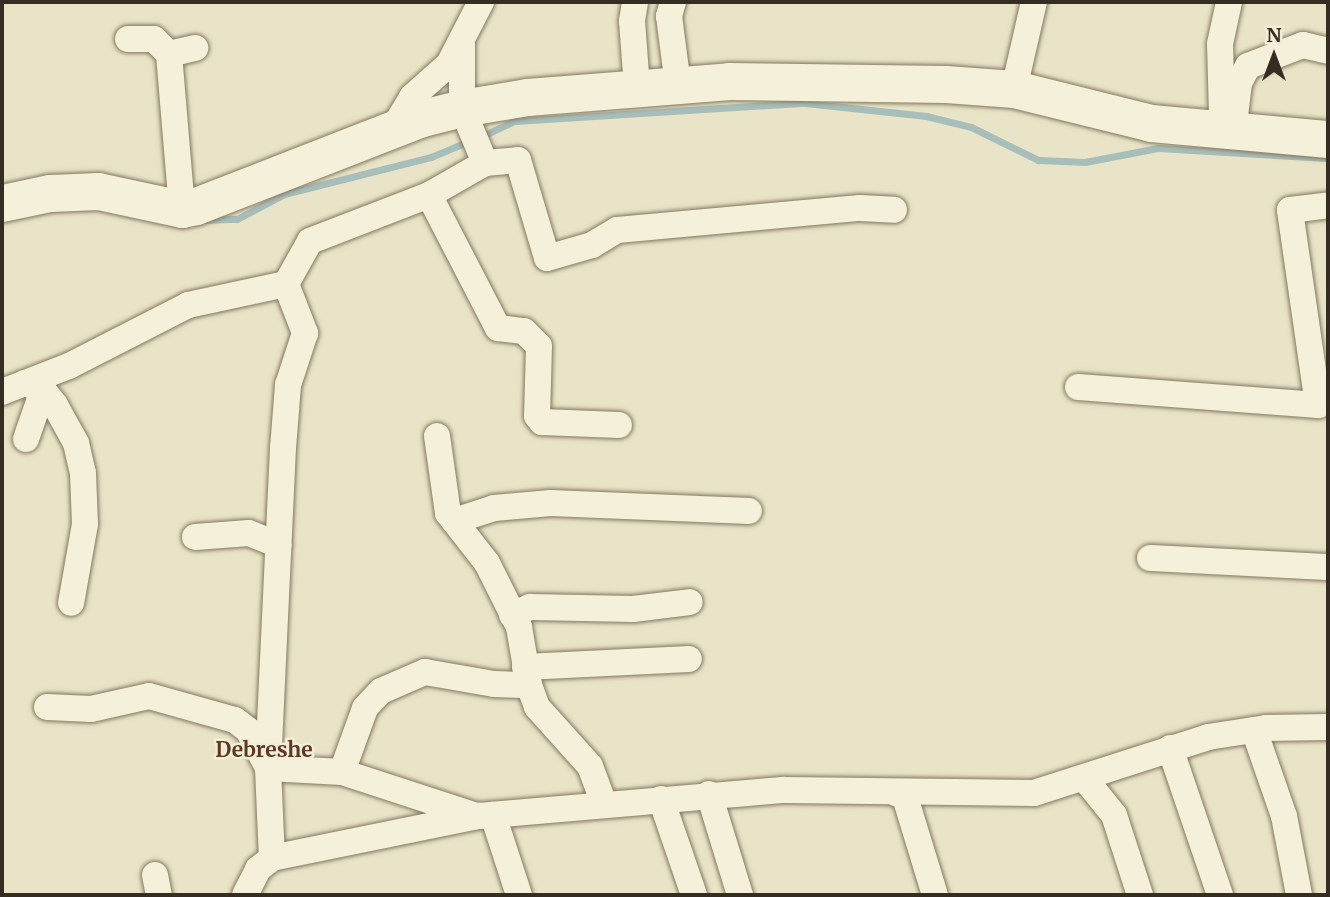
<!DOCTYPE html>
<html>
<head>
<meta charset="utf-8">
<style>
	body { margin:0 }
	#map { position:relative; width:1330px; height:897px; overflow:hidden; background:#e9e4c7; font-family:Merriweather,serif }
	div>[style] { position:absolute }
	.stream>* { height:7px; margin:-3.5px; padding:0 3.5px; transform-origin:3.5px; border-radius:3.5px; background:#a8beba }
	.roads { filter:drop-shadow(0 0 2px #83775f) drop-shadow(0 0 2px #83775f) }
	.street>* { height:26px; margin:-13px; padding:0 13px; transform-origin:13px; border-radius:13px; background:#f5f0da }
	.secondary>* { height:37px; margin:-18.5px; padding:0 18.5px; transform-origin:18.5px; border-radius:18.5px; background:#f5f0da }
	span { translate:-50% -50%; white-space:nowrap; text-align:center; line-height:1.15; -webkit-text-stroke:5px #f2edd6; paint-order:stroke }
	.quarter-label { font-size:21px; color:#5d3825; font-weight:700 }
	.frame { position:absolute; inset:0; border:4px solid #352d21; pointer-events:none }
	.north { position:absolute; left:1239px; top:21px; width:70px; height:70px; -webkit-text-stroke:5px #f2edd6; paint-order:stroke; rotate:0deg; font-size:19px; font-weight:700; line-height:28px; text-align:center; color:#352d21 }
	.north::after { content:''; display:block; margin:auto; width:24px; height:32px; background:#352d21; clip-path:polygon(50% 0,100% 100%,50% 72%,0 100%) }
</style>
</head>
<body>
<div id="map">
	<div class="stream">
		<i style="left:480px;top:137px;width:38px;rotate:-25deg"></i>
		<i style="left:515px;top:121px;width:291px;rotate:-3.6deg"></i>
		<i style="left:805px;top:103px;width:122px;rotate:6.1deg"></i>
		<i style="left:926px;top:116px;width:46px;rotate:13.7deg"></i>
		<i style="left:971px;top:127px;width:75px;rotate:26.2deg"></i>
		<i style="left:1038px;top:160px;width:47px;rotate:2.4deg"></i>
		<i style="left:1085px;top:162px;width:74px;rotate:-10.9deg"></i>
		<i style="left:1158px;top:148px;width:170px;rotate:3.4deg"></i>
		<i style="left:204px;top:220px;width:33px;rotate:-2deg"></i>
		<i style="left:237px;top:219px;width:53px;rotate:-28deg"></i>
		<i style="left:284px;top:194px;width:152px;rotate:-14.1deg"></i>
		<i style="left:431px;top:157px;width:41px;rotate:-22.8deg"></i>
	</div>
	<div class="roads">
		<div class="street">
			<i style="left:635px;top:2px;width:19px;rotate:99deg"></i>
			<i style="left:632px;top:21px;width:67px;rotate:85.7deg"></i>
			<i style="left:673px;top:2px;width:15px;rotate:106deg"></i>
			<i style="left:669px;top:16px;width:70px;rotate:82.6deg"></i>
			<i style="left:128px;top:39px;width:26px"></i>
			<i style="left:154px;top:39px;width:21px;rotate:45deg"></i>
			<i style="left:462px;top:44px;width:64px;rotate:90deg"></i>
			<i style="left:462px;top:108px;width:60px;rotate:67.3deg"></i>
			<i style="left:1014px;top:89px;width:89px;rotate:-77.1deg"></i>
			<i style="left:1222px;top:115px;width:71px;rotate:-91.6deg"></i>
			<i style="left:1220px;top:44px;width:43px;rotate:-77.9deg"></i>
			<i style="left:393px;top:129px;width:37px;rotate:-59deg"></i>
			<i style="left:412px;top:97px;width:50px;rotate:-41.7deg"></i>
			<i style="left:449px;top:64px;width:70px;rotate:-62.7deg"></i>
			<i style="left:1233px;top:132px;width:49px;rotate:-83deg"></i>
			<i style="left:1239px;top:83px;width:19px;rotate:-62deg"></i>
			<i style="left:1248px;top:66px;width:59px;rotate:-20.9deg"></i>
			<i style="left:1303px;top:45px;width:26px;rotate:13deg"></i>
			<i style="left:429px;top:195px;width:150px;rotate:62.6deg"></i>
			<i style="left:498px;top:328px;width:26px;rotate:7deg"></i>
			<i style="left:524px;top:331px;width:21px;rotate:45deg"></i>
			<i style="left:539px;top:346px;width:70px;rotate:91.6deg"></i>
			<i style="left:537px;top:416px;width:8px;rotate:50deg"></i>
			<i style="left:542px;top:422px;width:77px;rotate:2.2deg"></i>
			<i style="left:182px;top:209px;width:156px;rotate:-94.8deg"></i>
			<i style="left:169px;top:54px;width:27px;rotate:-13deg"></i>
			<i style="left:286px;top:284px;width:49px;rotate:-60.8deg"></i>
			<i style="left:310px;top:241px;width:128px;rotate:-21.1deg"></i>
			<i style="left:429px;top:195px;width:64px;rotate:-29.7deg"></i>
			<i style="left:485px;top:163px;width:33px;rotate:-5deg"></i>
			<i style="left:518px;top:160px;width:102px;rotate:73.5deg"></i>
			<i style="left:547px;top:258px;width:47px;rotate:-16.1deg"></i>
			<i style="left:592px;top:245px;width:29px;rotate:-31deg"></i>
			<i style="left:617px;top:230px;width:244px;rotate:-5.2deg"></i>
			<i style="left:860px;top:208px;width:34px;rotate:3deg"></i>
			<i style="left:25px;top:383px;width:19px;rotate:21deg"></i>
			<i style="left:43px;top:390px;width:19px;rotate:51deg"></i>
			<i style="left:55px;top:405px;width:43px;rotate:61.1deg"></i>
			<i style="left:76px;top:443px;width:31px;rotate:77deg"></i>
			<i style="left:83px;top:473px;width:51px;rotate:87.8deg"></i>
			<i style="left:85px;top:524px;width:80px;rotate:100deg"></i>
			<i style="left:1078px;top:387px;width:241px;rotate:4.3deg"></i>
			<i style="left:1318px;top:405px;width:197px;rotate:-98.2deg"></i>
			<i style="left:1290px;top:210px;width:38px;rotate:-7deg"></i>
			<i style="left:2px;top:392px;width:72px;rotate:-21.2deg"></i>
			<i style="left:69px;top:366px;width:134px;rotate:-27.1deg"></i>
			<i style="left:188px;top:305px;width:100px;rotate:-12.1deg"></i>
			<i style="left:286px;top:284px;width:53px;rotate:68.8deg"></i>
			<i style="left:305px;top:333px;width:55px;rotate:108.1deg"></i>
			<i style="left:288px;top:385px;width:63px;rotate:94.5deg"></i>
			<i style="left:283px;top:448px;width:320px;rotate:92.7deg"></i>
			<i style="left:268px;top:768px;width:90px;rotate:87.5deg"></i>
			<i style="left:437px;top:436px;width:78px;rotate:81.9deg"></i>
			<i style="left:448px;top:513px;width:63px;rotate:52deg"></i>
			<i style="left:487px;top:563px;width:72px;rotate:63.4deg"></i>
			<i style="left:519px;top:627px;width:59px;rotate:80.2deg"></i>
			<i style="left:529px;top:685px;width:23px;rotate:70deg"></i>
			<i style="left:537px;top:707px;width:79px;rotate:48.1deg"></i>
			<i style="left:590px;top:766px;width:40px;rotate:69.8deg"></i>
			<i style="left:26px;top:439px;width:52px;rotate:-70.9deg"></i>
			<i style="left:454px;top:521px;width:42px;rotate:-18deg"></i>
			<i style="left:494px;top:508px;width:57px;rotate:-5deg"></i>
			<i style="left:551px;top:503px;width:198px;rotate:2.3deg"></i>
			<i style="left:195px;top:537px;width:54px;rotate:-4.2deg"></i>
			<i style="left:249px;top:533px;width:32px;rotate:22deg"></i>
			<i style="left:1150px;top:558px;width:178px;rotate:2.9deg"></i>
			<i style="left:512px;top:615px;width:20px;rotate:-24deg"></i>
			<i style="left:530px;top:607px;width:103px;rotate:1.1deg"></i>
			<i style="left:633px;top:609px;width:57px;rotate:-7deg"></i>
			<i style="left:525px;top:667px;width:164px;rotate:-2.8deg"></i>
			<i style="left:47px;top:707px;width:44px;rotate:2.6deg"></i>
			<i style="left:91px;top:709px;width:59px;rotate:-12.6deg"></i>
			<i style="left:149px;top:696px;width:89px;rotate:15.6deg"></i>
			<i style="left:235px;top:720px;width:16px;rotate:38deg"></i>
			<i style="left:248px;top:730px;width:43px;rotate:62.2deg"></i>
			<i style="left:268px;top:768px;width:74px;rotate:3.1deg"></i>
			<i style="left:342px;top:772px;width:142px;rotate:18.1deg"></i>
			<i style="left:1254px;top:730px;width:91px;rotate:70.8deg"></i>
			<i style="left:1284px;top:816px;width:80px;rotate:79.2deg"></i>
			<i style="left:1170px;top:748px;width:155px;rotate:71.2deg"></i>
			<i style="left:342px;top:772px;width:68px;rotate:-70.2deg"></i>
			<i style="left:365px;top:708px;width:23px;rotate:-47deg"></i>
			<i style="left:381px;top:691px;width:48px;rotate:-23.4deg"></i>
			<i style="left:425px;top:672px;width:70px;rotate:9.9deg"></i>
			<i style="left:494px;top:684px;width:35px;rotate:2deg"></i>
			<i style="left:1085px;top:779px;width:46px;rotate:51.1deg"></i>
			<i style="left:1114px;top:815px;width:84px;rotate:72deg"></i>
			<i style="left:896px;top:793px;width:10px;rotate:24deg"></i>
			<i style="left:905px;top:797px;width:102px;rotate:73deg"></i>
			<i style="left:709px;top:794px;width:106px;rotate:72.9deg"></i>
			<i style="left:661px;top:799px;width:102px;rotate:71deg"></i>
			<i style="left:493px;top:815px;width:84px;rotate:72deg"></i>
			<i style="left:155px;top:875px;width:20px;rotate:79deg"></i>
			<i style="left:245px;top:895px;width:29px;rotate:-63deg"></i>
			<i style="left:258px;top:869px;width:18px;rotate:-38deg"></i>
			<i style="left:272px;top:858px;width:211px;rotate:-11.5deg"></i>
			<i style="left:479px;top:816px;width:307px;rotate:-4.9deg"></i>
			<i style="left:785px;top:790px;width:249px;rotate:0.7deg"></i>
			<i style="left:1034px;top:793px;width:183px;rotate:-17.8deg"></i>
			<i style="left:1208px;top:737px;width:59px;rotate:-8.8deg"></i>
			<i style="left:1266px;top:728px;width:62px;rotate:-0.9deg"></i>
		</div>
		<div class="secondary">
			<i style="left:2px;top:203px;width:49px;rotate:-11.8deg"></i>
			<i style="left:50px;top:193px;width:48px;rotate:-2.4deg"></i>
			<i style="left:98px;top:191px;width:86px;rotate:12.1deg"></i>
			<i style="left:182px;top:209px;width:14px;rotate:-12deg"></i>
			<i style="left:196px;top:206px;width:243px;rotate:-21.3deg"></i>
			<i style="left:422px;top:118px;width:41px;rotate:-14deg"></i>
			<i style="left:462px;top:108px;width:66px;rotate:-9.6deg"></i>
			<i style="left:527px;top:97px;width:203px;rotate:-4.5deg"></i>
			<i style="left:729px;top:81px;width:217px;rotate:0.8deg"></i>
			<i style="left:946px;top:84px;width:68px;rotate:4.2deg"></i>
			<i style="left:1014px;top:89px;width:141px;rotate:13.9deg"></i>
			<i style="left:1151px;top:123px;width:178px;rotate:5.2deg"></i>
		</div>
	</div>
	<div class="quarter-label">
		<span style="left:264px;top:750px">Debreshe</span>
	</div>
	<div class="frame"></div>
	<div class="north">N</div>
</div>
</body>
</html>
